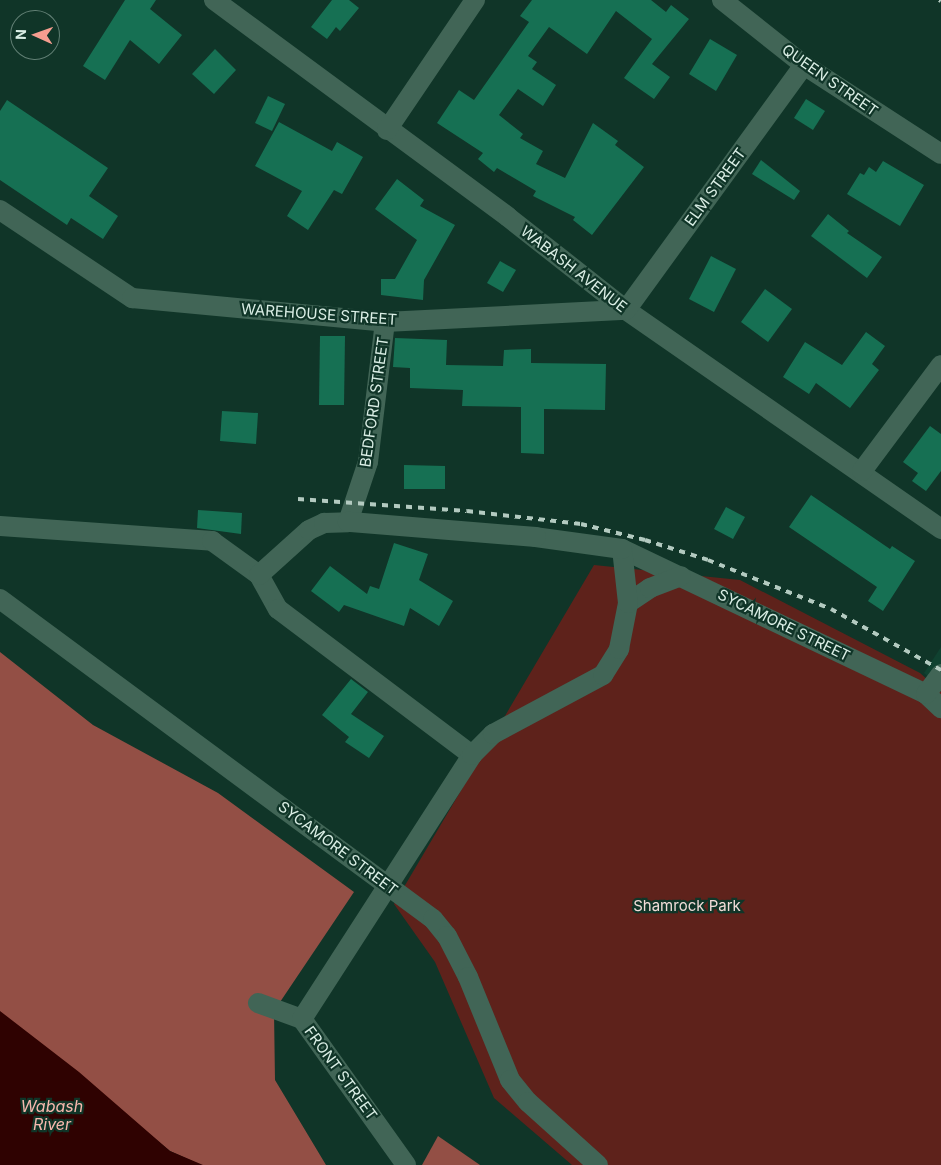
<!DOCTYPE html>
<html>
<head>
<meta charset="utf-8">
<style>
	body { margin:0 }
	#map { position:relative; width:941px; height:1165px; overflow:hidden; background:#103528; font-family:Inter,sans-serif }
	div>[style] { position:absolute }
	.built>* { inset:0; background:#104130 }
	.green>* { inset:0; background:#5e221b }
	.forest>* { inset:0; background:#934f45 }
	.water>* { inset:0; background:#2f0201 }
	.building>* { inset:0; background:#167053 }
	.minor>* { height:20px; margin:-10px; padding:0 10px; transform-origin:10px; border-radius:10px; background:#416556 }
	.rail>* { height:4px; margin-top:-2px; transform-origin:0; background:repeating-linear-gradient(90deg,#b3cac0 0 6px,transparent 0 12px) }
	span { translate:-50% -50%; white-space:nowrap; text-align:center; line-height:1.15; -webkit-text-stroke:4.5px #103528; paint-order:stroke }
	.street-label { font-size:15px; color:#daeee5 }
	.park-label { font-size:15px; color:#f1dcd8 }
	.water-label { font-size:16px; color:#f6b8ad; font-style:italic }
	.north { position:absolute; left:10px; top:10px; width:50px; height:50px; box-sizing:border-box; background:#103528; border:1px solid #617f74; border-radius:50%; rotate:272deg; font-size:14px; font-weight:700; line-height:20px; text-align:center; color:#daeee5 }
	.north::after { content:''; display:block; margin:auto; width:18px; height:22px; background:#f59d8f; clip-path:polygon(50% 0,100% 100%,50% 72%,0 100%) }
</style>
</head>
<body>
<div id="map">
	<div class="built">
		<i style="clip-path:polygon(941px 647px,941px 688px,924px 673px)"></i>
	</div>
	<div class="green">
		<i style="clip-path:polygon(594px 565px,740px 580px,920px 673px,941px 692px,941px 1165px,572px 1165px,494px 1098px,435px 962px,394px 904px)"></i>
	</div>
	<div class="forest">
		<i style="clip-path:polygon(0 652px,93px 725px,218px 793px,354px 892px,274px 1011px,275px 1080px,326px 1165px,201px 1165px,170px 1151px,0 1013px)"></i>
		<i style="clip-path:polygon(438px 1136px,480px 1165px,422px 1165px)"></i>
	</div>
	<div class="water">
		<i style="clip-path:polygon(0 1011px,79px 1072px,170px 1151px,203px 1165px,0 1165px)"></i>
	</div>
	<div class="building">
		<i style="clip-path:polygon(125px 0,156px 0,150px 9px,182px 35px,159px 64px,130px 40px,105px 80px,83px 66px)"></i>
		<i style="clip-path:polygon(332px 0,349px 0,359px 8px,340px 31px,336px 27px,327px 39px,311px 27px)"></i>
		<i style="clip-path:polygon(532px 0,651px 0,666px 12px,671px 5px,689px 19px,652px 64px,670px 77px,654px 99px,624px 78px,652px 39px,616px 11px,587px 54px,549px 27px,528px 56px,537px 62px,532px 69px,556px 85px,543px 106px,518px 89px,499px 115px,523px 134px,520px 138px,543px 151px,536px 164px,565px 178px,593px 123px,618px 141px,615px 145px,644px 167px,592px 235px,573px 220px,575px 217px,533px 196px,536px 191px,497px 168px,494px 172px,478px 159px,483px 153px,437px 123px,459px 90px,474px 100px,529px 22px,520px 16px)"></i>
		<i style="clip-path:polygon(710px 39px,737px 55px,716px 91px,689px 74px)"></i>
		<i style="clip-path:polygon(215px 49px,236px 70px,214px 94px,192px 74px)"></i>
		<i style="clip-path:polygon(268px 96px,285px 104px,272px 131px,255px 123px)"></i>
		<i style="clip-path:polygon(806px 99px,825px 111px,813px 130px,794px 118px)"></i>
		<i style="clip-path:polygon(7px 100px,108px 168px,89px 196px,118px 216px,103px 239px,71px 218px,67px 225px,0 180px,0 111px)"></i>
		<i style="clip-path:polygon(279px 122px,332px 151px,337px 142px,363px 157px,342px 194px,334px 190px,308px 230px,287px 216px,302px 191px,255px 166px)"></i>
		<i style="clip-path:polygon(761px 160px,800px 191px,794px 200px,752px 174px)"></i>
		<i style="clip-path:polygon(883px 161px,924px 185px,900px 226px,847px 194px,860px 173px,864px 175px,869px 167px,876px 172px)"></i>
		<i style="clip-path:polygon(397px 179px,424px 200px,420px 206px,455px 225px,424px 280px,423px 300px,381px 295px,381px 279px,395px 279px,417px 240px,375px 209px)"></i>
		<i style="clip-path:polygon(828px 214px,849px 231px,847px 233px,882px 257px,867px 278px,811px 236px)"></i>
		<i style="clip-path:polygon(711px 256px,736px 269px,714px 312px,689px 299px)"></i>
		<i style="clip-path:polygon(500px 261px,516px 270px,503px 292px,487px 283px)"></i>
		<i style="clip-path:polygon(765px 289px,792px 309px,768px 342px,741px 322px)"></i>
		<i style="clip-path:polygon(866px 332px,885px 346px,872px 364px,879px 370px,850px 408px,816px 383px,809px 394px,783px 377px,805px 342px,842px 365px)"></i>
		<i style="clip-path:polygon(320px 336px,345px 336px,344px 405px,319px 405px)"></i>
		<i style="clip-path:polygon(395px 338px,447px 340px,446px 365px,503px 366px,504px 350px,531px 349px,531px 363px,606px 364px,605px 410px,544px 409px,544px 454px,521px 453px,521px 407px,462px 406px,463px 390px,410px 388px,410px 368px,393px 367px)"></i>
		<i style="clip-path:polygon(222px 411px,258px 413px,256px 444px,220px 441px)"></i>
		<i style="clip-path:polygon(930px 426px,941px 434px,941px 471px,926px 491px,912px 481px,918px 473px,903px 462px)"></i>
		<i style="clip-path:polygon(404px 465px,445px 466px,445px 489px,404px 489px)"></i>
		<i style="clip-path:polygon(811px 495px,890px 549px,892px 546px,915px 561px,883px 611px,868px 601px,877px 587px,789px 527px)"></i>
		<i style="clip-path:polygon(726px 507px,745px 517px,733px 539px,714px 529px)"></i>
		<i style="clip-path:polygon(198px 510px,242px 513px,241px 534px,197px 528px)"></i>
		<i style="clip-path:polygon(394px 543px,428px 554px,419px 580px,453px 601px,439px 626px,410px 608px,404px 626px,344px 605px,339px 612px,311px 591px,330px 566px,367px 594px,370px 586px,379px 589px)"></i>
		<i style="clip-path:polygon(351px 679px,368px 692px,351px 714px,384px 736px,369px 758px,345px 742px,349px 737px,322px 715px)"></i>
	</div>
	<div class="minor">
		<i style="left:214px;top:0;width:365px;rotate:36.4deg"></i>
		<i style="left:508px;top:217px;width:150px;rotate:38.2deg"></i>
		<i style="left:626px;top:310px;width:384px;rotate:34.8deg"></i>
		<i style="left:722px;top:0;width:105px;rotate:38.4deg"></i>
		<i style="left:804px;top:65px;width:163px;rotate:33deg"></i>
		<i style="left:387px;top:130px;width:157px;rotate:-55.9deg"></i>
		<i style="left:0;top:210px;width:159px;rotate:33.7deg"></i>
		<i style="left:132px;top:298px;width:254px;rotate:5.4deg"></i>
		<i style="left:385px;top:322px;width:241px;rotate:-2.9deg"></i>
		<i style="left:626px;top:310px;width:303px;rotate:-54deg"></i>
		<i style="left:862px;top:471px;width:132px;rotate:-53.3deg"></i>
		<i style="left:0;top:526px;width:213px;rotate:4deg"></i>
		<i style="left:212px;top:541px;width:58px;rotate:35.9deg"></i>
		<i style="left:259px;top:575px;width:39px;rotate:61deg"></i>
		<i style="left:278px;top:609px;width:243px;rotate:37deg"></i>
		<i style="left:622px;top:549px;width:337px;rotate:25.5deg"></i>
		<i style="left:926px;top:694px;width:21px;rotate:43deg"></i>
		<i style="left:259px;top:575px;width:67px;rotate:-42deg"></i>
		<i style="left:309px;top:530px;width:17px;rotate:-25deg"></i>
		<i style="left:324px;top:523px;width:24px;rotate:-2deg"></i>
		<i style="left:348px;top:522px;width:63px;rotate:-71.6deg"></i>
		<i style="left:368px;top:462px;width:141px;rotate:-83.1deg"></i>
		<i style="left:0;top:599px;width:538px;rotate:36.47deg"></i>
		<i style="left:433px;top:919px;width:22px;rotate:51deg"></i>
		<i style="left:447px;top:936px;width:46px;rotate:62.9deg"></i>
		<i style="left:468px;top:977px;width:111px;rotate:67.8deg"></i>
		<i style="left:510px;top:1080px;width:28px;rotate:51deg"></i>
		<i style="left:528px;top:1102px;width:94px;rotate:42deg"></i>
		<i style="left:628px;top:603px;width:27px;rotate:-34deg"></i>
		<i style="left:650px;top:588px;width:33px;rotate:-21deg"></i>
		<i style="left:926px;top:694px;width:25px;rotate:-53deg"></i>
		<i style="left:258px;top:1003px;width:47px;rotate:20deg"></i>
		<i style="left:302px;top:1019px;width:179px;rotate:54.5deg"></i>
		<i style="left:302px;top:1019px;width:314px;rotate:-57.2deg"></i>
		<i style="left:472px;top:755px;width:30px;rotate:-45deg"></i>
		<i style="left:493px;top:734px;width:125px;rotate:-28.2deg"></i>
		<i style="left:603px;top:675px;width:31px;rotate:-58deg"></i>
		<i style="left:619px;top:649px;width:47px;rotate:-78.9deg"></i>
		<i style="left:628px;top:603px;width:54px;rotate:-96.3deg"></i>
		<i style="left:622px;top:549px;width:87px;rotate:-172.1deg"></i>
		<i style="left:536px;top:537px;width:189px;rotate:-175.4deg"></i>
	</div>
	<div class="rail">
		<i style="left:939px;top:0;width:2px;rotate:27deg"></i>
		<i style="left:298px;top:499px;width:169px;rotate:4.1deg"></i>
		<i style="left:467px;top:511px;width:115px;rotate:6.5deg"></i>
		<i style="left:581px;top:524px;width:66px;rotate:14deg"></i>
		<i style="left:645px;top:540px;width:66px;rotate:17.6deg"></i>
		<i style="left:708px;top:560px;width:132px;rotate:21.7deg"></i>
		<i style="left:831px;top:609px;width:126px;rotate:29deg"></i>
	</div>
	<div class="street-label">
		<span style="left:830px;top:80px;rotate:35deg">QUEEN STREET</span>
		<span style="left:715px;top:187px;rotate:-54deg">ELM STREET</span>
		<span style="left:574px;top:269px;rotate:38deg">WABASH AVENUE</span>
		<span style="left:319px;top:314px;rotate:4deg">WAREHOUSE STREET</span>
		<span style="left:374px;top:402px;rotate:-82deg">BEDFORD STREET</span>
		<span style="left:784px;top:625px;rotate:26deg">SYCAMORE STREET</span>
		<span style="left:338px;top:848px;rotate:37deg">SYCAMORE STREET</span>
		<span style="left:341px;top:1073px;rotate:54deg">FRONT STREET</span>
	</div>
	<div class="park-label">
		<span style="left:687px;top:906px">Shamrock Park</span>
	</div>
	<div class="water-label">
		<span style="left:52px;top:1115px">Wabash<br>River</span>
	</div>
	<div class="north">N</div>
</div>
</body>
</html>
